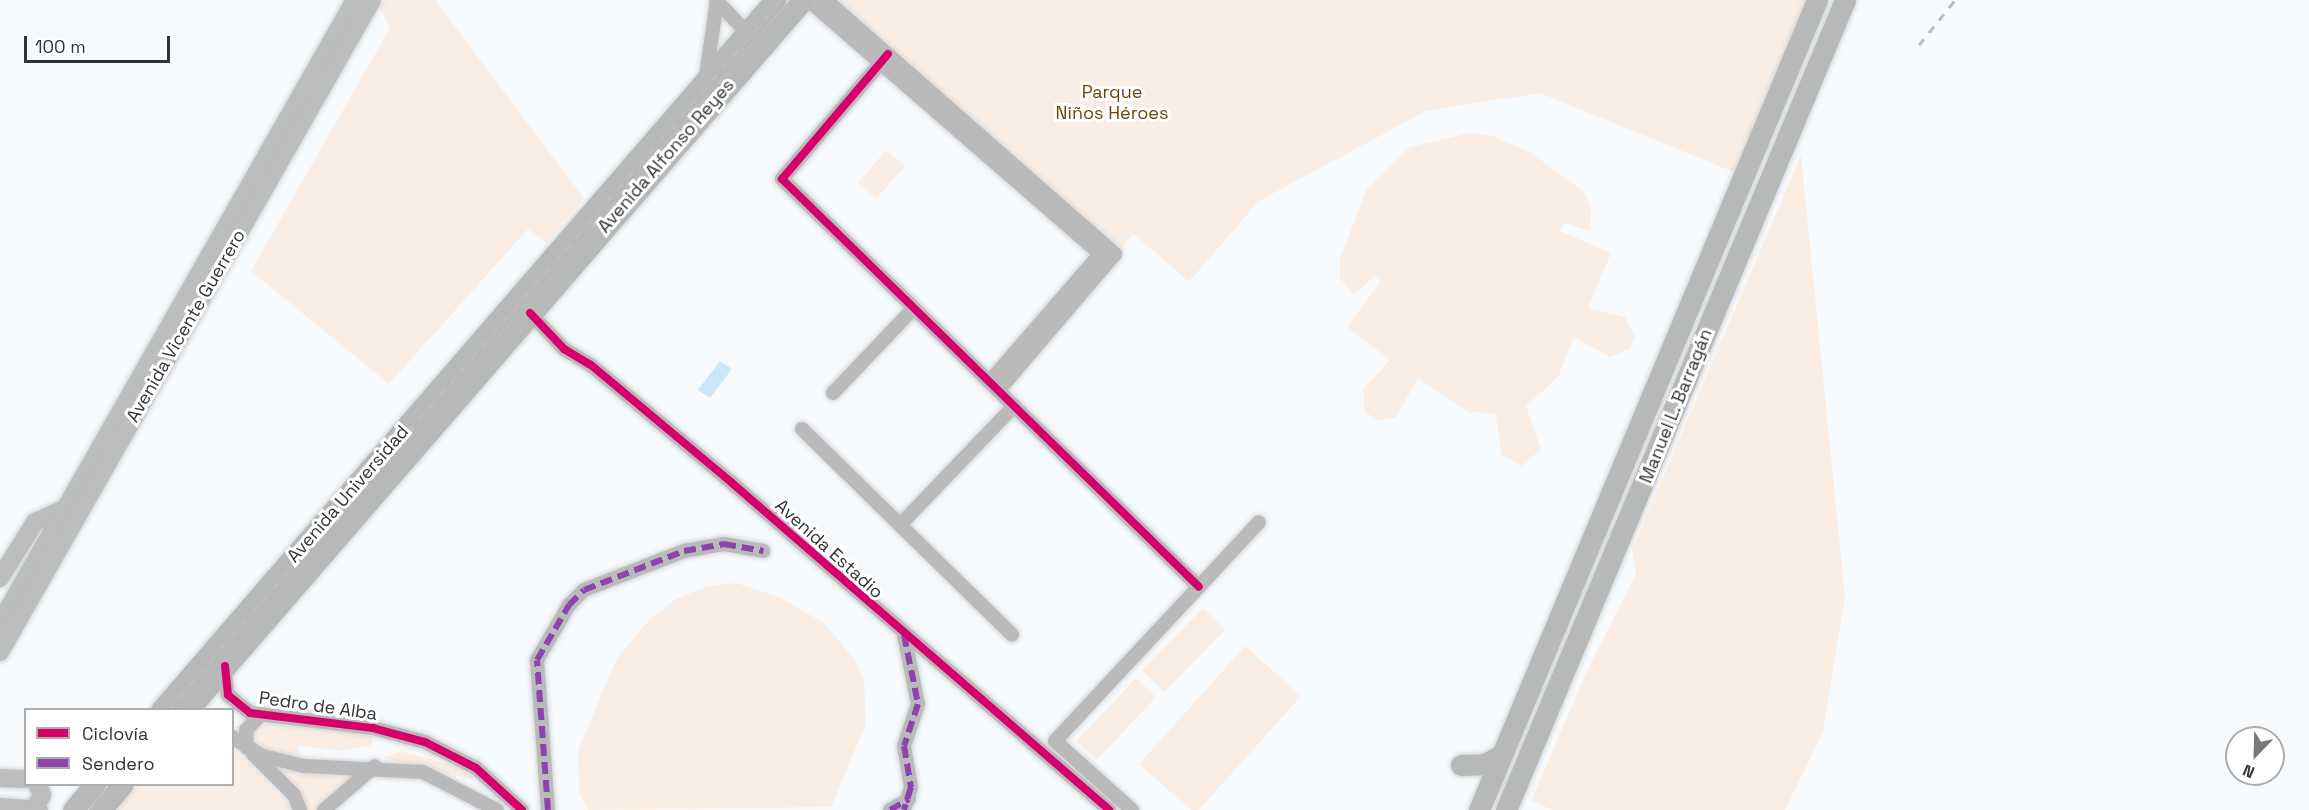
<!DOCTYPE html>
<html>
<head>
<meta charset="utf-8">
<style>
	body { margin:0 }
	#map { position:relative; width:2309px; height:810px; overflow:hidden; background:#f7fafd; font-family:"Space Grotesk",sans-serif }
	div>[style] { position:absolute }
	.green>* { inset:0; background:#faede4 }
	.water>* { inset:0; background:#cce6f7 }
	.roads { filter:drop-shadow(0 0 2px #d4d6d8) drop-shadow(0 0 2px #d4d6d8) }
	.minor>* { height:14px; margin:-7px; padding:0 7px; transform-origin:7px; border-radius:7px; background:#bbbabb }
	.major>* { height:18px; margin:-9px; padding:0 9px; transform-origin:9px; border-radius:9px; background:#bcbebd }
	.highway>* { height:21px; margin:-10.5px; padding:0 10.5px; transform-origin:10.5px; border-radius:10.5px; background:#b7b8b8 }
	.rail>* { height:3px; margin-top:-1.5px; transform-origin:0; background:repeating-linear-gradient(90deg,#bcbdbd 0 8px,transparent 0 16px) }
	.quiet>* { height:6px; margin-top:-3px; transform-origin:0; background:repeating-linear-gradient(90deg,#8e44ad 0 12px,transparent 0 18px) }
	.cycleway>* { height:8px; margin:-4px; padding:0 4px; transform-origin:4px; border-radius:4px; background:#d6006c }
	span { translate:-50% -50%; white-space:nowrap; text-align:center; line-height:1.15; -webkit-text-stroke:6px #fff; paint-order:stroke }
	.park-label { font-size:18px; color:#73430b }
	.street-label { font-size:18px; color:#313335 }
	.legend { position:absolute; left:24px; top:708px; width:210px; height:78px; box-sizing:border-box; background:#fff; border:2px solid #adadae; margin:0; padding:8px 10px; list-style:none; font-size:18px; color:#313335 }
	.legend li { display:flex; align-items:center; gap:12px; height:30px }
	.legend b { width:30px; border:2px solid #adadae }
	.north { position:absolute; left:2225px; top:726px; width:60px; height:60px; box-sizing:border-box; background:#fff; border:2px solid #adadae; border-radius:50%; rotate:203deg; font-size:16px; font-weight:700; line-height:24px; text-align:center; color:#313335 }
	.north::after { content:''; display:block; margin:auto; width:21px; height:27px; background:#76797b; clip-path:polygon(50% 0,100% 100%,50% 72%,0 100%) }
	.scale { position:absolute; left:24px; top:36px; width:146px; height:27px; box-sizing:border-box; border:3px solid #313335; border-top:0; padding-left:8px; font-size:18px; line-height:21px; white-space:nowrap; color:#313335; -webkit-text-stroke:4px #fff; paint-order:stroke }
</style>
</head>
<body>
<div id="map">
	<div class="green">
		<i style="clip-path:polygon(384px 0,435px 0,584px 198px,547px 243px,528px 229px,389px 384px,251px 271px,390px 28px,379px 7px)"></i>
		<i style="clip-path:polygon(838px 0,1808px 0,1736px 173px,1540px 93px,1426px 111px,1259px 201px,1189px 282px,1134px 234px,1121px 248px)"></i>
		<i style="clip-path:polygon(1469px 133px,1492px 136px,1530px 152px,1584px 192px,1591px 208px,1590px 231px,1564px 223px,1560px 231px,1611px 253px,1588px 308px,1625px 317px,1635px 337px,1630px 349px,1610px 357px,1574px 337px,1558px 377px,1526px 406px,1541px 449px,1522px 466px,1501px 455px,1496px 414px,1468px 412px,1418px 379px,1395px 418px,1378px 420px,1365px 412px,1363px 389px,1390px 360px,1347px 327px,1381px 281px,1375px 276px,1353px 295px,1340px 278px,1340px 258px,1367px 189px,1410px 147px)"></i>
		<i style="clip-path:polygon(886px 150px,905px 166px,876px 199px,858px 183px)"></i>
		<i style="clip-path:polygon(1801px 155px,1845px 596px,1823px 732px,1785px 810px,1553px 810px,1531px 801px,1586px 673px,1636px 574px,1632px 550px)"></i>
		<i style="clip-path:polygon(736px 583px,779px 597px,824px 623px,856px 661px,864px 680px,866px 724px,831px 807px,588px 810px,579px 792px,578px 750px,617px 658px,649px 620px,676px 599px,708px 586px)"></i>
		<i style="clip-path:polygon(1203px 608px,1225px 630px,1164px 692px,1141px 670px)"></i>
		<i style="clip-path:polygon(1245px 646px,1301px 696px,1199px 810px,1191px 810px,1139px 764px)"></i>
		<i style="clip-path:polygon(1136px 678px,1156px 697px,1097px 760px,1076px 741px)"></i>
		<i style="clip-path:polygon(270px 724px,373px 735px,372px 745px,341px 751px,298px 746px,300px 757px,280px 755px,261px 747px,254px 737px,256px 728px)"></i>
		<i style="clip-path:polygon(233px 749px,293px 810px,116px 810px,138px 785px,232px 784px)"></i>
		<i style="clip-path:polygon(401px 751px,459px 767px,473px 774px,473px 780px,384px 758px)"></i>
		<i style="clip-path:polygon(272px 766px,303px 773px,352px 778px,318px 810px,305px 810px,301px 794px)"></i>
	</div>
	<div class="water">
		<i style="clip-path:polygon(720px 361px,732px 369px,710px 398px,698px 390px)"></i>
	</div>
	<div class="roads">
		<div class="minor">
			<i style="left:716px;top:0;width:45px;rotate:46.8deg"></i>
			<i style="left:808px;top:0;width:387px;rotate:41deg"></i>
			<i style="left:1100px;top:254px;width:169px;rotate:130.9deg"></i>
			<i style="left:826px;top:0;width:385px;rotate:41.3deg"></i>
			<i style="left:1115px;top:254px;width:180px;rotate:130.5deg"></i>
			<i style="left:888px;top:54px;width:164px;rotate:130.3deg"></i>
			<i style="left:782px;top:179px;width:583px;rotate:44.37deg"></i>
			<i style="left:706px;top:76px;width:76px;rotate:-81.7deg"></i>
			<i style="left:530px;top:313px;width:50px;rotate:46.6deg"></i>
			<i style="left:564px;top:349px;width:31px;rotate:31deg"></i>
			<i style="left:591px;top:365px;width:184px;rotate:39.9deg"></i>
			<i style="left:732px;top:483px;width:499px;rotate:40.9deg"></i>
			<i style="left:833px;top:393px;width:117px;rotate:-46.4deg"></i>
			<i style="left:802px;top:429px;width:294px;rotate:44.4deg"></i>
			<i style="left:900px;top:525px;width:165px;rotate:-46.2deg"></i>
			<i style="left:904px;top:635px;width:70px;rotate:78.5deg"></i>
			<i style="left:918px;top:704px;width:44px;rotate:108.4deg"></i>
			<i style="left:904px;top:746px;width:42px;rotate:80.3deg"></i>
			<i style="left:911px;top:787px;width:24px;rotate:107deg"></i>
			<i style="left:224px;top:668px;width:27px;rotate:82deg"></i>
			<i style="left:228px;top:695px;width:28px;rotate:39deg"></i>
			<i style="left:250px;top:713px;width:124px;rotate:7deg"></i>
			<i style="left:373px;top:728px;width:54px;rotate:15.1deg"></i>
			<i style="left:425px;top:742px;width:57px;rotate:27deg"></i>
			<i style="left:476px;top:768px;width:62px;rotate:42.4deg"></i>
			<i style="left:232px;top:737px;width:36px;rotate:32deg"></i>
			<i style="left:263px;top:756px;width:42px;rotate:13.7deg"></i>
			<i style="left:304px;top:766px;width:119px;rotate:2.9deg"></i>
			<i style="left:423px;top:772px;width:83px;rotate:27.2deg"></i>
			<i style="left:247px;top:748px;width:18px;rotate:-93deg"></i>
			<i style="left:246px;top:730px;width:20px;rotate:-45deg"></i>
			<i style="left:253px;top:754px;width:58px;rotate:45deg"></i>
			<i style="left:294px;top:795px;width:16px;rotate:68deg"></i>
			<i style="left:324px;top:810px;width:67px;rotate:-40.8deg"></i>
			<i style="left:548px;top:810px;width:150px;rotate:-94.2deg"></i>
			<i style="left:537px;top:660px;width:64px;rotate:-59.8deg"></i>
			<i style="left:569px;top:605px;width:21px;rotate:-45deg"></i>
			<i style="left:584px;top:590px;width:107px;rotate:-21.3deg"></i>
			<i style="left:684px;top:551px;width:41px;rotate:-9.9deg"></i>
			<i style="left:724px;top:544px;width:40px;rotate:10deg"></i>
			<i style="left:890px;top:810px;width:22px;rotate:-30deg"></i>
			<i style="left:1132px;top:810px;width:103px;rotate:-138.1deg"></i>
			<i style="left:1055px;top:741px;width:299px;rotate:-47deg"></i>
		</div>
		<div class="major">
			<i style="left:0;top:578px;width:66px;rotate:-58deg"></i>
			<i style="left:35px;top:522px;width:35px;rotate:-24deg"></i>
			<i style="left:0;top:623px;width:717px;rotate:-60.32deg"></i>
			<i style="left:0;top:652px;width:751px;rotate:-60.29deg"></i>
			<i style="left:0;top:778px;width:26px;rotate:2deg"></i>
			<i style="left:0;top:807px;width:39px;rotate:4deg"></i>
			<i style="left:34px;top:809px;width:16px;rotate:-60deg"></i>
			<i style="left:42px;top:795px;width:12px;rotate:-114deg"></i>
		</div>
		<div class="highway">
			<i style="left:161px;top:710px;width:939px;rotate:-49.15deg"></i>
			<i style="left:188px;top:710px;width:939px;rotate:-49.1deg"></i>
			<i style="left:1461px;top:765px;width:24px;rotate:-2deg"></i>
			<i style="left:1485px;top:764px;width:19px;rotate:-28deg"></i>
			<i style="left:73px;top:810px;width:34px;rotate:-50deg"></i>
			<i style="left:101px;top:810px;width:34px;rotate:-50deg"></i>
			<i style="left:1479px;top:810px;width:878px;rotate:-67.35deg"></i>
			<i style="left:1506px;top:810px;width:878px;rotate:-67.29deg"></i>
		</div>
	</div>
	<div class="rail">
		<i style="left:1919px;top:45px;width:58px;rotate:-51.3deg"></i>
		<i style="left:168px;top:710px;width:938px;rotate:-49.19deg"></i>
		<i style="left:90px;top:810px;width:34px;rotate:-50deg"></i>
	</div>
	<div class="quiet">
		<i style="left:904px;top:635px;width:70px;rotate:78.5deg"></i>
		<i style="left:918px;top:704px;width:44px;rotate:108.4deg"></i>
		<i style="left:904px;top:746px;width:42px;rotate:80.3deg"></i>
		<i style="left:911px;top:787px;width:24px;rotate:107deg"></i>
		<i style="left:548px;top:810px;width:150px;rotate:-94.2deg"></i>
		<i style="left:537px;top:660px;width:64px;rotate:-59.8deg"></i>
		<i style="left:569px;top:605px;width:21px;rotate:-45deg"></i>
		<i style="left:584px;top:590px;width:107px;rotate:-21.3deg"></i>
		<i style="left:684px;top:551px;width:41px;rotate:-9.9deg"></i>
		<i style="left:724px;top:544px;width:40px;rotate:10deg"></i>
		<i style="left:890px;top:810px;width:22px;rotate:-30deg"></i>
	</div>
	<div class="cycleway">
		<i style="left:888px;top:54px;width:164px;rotate:130.3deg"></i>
		<i style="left:782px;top:179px;width:583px;rotate:44.37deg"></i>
		<i style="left:530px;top:313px;width:50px;rotate:46.6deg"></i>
		<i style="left:564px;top:349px;width:31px;rotate:31deg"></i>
		<i style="left:591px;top:365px;width:184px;rotate:39.9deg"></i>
		<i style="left:732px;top:483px;width:499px;rotate:40.9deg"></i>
		<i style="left:225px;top:666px;width:29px;rotate:84deg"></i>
		<i style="left:228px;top:695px;width:28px;rotate:39deg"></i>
		<i style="left:250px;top:713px;width:124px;rotate:7deg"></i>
		<i style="left:373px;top:728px;width:54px;rotate:15.1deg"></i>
		<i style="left:425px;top:742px;width:57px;rotate:27deg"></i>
		<i style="left:476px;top:768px;width:62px;rotate:42.4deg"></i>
	</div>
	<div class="park-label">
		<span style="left:1112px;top:103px">Parque<br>Niños Héroes</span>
	</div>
	<div class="street-label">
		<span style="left:666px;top:156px;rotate:-49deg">Avenida Alfonso Reyes</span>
		<span style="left:186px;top:326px;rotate:-60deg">Avenida Vicente Guerrero</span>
		<span style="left:1676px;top:406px;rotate:-68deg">Manuel L. Barragán</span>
		<span style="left:348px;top:494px;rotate:-49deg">Avenida Universidad</span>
		<span style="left:829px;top:549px;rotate:42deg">Avenida Estadio</span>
		<span style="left:318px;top:706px;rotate:8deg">Pedro de Alba</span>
	</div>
	<ul class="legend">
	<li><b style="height:8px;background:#d6006c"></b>Ciclovía</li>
	<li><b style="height:8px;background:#8e44ad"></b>Sendero</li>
	</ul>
	<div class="north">N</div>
	<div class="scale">100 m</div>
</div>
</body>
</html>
